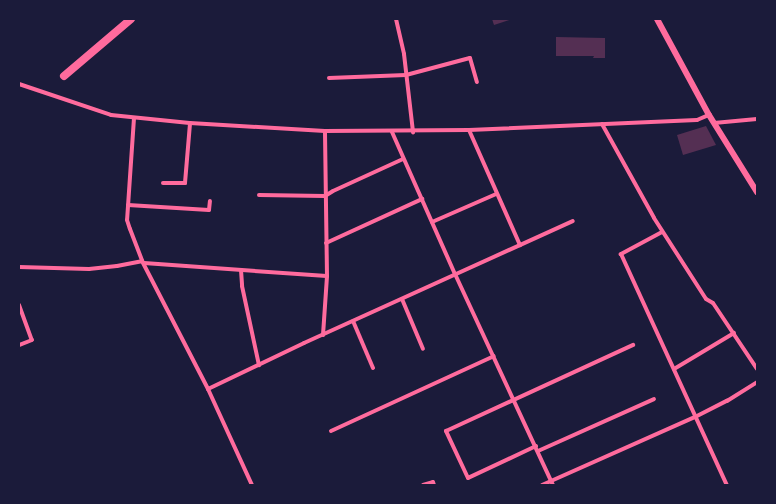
<!DOCTYPE html>
<html>
<head>
<meta charset="utf-8">
<style>
	body { margin:0 }
	#map { position:relative; width:776px; height:504px; overflow:hidden; background:#1b1b3a; font-family:"Archivo Narrow",sans-serif }
	div>[style] { position:absolute }
	.building>* { inset:0; background:#542f53 }
	.minor>* { height:4px; margin:-2px; padding:0 2px; transform-origin:2px; border-radius:2px; background:#ff6b9d }
	.tertiary>* { height:6px; margin:-3px; padding:0 3px; transform-origin:3px; border-radius:3px; background:#ff6b9d }
	.primary>* { height:8px; margin:-4px; padding:0 4px; transform-origin:4px; border-radius:4px; background:#ff6b9d }
	span { translate:-50% -50%; white-space:nowrap; text-align:center; line-height:1.15; -webkit-text-stroke:4px #1b1b3a; paint-order:stroke }
	.frame { position:absolute; inset:0; border:20px solid #1b1b3a; pointer-events:none }
</style>
</head>
<body>
<div id="map">
	<div class="building">
		<i style="clip-path:polygon(492px 19px,512px 19px,494px 25px)"></i>
		<i style="clip-path:polygon(556px 37px,605px 38px,605px 58px,593px 58px,594px 56px,556px 56px)"></i>
		<i style="clip-path:polygon(706px 126px,716px 145px,683px 155px,677px 135px)"></i>
	</div>
	<div class="minor">
		<i style="left:396px;top:19px;width:36px;rotate:77deg"></i>
		<i style="left:404px;top:54px;width:79px;rotate:83.4deg"></i>
		<i style="left:329px;top:78px;width:77px;rotate:-2.2deg"></i>
		<i style="left:406px;top:75px;width:66px;rotate:-14.9deg"></i>
		<i style="left:470px;top:58px;width:25px;rotate:74deg"></i>
		<i style="left:19px;top:84px;width:97px;rotate:18.6deg"></i>
		<i style="left:111px;top:115px;width:79px;rotate:5.8deg"></i>
		<i style="left:190px;top:123px;width:135px;rotate:3.4deg"></i>
		<i style="left:325px;top:131px;width:144px;rotate:-0.4deg"></i>
		<i style="left:469px;top:130px;width:228px;rotate:-2.5deg"></i>
		<i style="left:697px;top:120px;width:13px;rotate:-23deg"></i>
		<i style="left:134px;top:118px;width:102px;rotate:93.9deg"></i>
		<i style="left:127px;top:220px;width:9px;rotate:72deg"></i>
		<i style="left:130px;top:229px;width:34px;rotate:69deg"></i>
		<i style="left:142px;top:261px;width:144px;rotate:62.7deg"></i>
		<i style="left:208px;top:389px;width:106px;rotate:-25.6deg"></i>
		<i style="left:304px;top:343px;width:295px;rotate:-24.4deg"></i>
		<i style="left:714px;top:123px;width:43px;rotate:-5.3deg"></i>
		<i style="left:602px;top:124px;width:107px;rotate:61deg"></i>
		<i style="left:654px;top:218px;width:96px;rotate:57.3deg"></i>
		<i style="left:706px;top:299px;width:8px;rotate:30deg"></i>
		<i style="left:713px;top:303px;width:79px;rotate:56.3deg"></i>
		<i style="left:469px;top:130px;width:126px;rotate:66.1deg"></i>
		<i style="left:392px;top:132px;width:155px;rotate:66.1deg"></i>
		<i style="left:455px;top:274px;width:233px;rotate:65.1deg"></i>
		<i style="left:163px;top:183px;width:22px"></i>
		<i style="left:185px;top:183px;width:60px;rotate:-85.2deg"></i>
		<i style="left:259px;top:195px;width:66px;rotate:0.9deg"></i>
		<i style="left:325px;top:196px;width:9px;rotate:-32deg"></i>
		<i style="left:333px;top:191px;width:77px;rotate:-24.6deg"></i>
		<i style="left:128px;top:205px;width:81px;rotate:3.5deg"></i>
		<i style="left:209px;top:210px;width:9px;rotate:-84deg"></i>
		<i style="left:432px;top:222px;width:70px;rotate:-23.6deg"></i>
		<i style="left:662px;top:232px;width:47px;rotate:151.8deg"></i>
		<i style="left:621px;top:254px;width:254px;rotate:65.4deg"></i>
		<i style="left:326px;top:243px;width:106px;rotate:-24.6deg"></i>
		<i style="left:144px;top:263px;width:183px;rotate:4.1deg"></i>
		<i style="left:19px;top:267px;width:70px;rotate:1.6deg"></i>
		<i style="left:89px;top:269px;width:28px;rotate:-6deg"></i>
		<i style="left:117px;top:266px;width:25px;rotate:-11deg"></i>
		<i style="left:241px;top:270px;width:16px;rotate:86deg"></i>
		<i style="left:242px;top:286px;width:81px;rotate:77.9deg"></i>
		<i style="left:402px;top:299px;width:54px;rotate:67.2deg"></i>
		<i style="left:19px;top:305px;width:37px;rotate:70deg"></i>
		<i style="left:32px;top:340px;width:14px;rotate:159deg"></i>
		<i style="left:353px;top:321px;width:51px;rotate:66.9deg"></i>
		<i style="left:323px;top:335px;width:59px;rotate:-86.1deg"></i>
		<i style="left:327px;top:276px;width:145px;rotate:-90.8deg"></i>
		<i style="left:674px;top:369px;width:70px;rotate:-31deg"></i>
		<i style="left:208px;top:389px;width:106px;rotate:65.4deg"></i>
		<i style="left:331px;top:431px;width:179px;rotate:-24.7deg"></i>
		<i style="left:536px;top:446px;width:75px;rotate:154.8deg"></i>
		<i style="left:468px;top:478px;width:52px;rotate:-115.1deg"></i>
		<i style="left:446px;top:431px;width:206px;rotate:-24.7deg"></i>
		<i style="left:538px;top:451px;width:127px;rotate:-24.1deg"></i>
		<i style="left:423px;top:485px;width:10px;rotate:-17deg"></i>
		<i style="left:433px;top:482px;width:3px;rotate:72deg"></i>
		<i style="left:542px;top:485px;width:167px;rotate:-24deg"></i>
		<i style="left:695px;top:417px;width:36px;rotate:-27deg"></i>
		<i style="left:727px;top:401px;width:36px;rotate:-32deg"></i>
	</div>
	<div class="tertiary">
		<i style="left:657px;top:19px;width:109px;rotate:61.6deg"></i>
		<i style="left:709px;top:115px;width:91px;rotate:58.1deg"></i>
	</div>
	<div class="primary">
		<i style="left:64px;top:76px;width:88px;rotate:-40.4deg"></i>
	</div>
	<div class="frame"></div>
</div>
</body>
</html>
